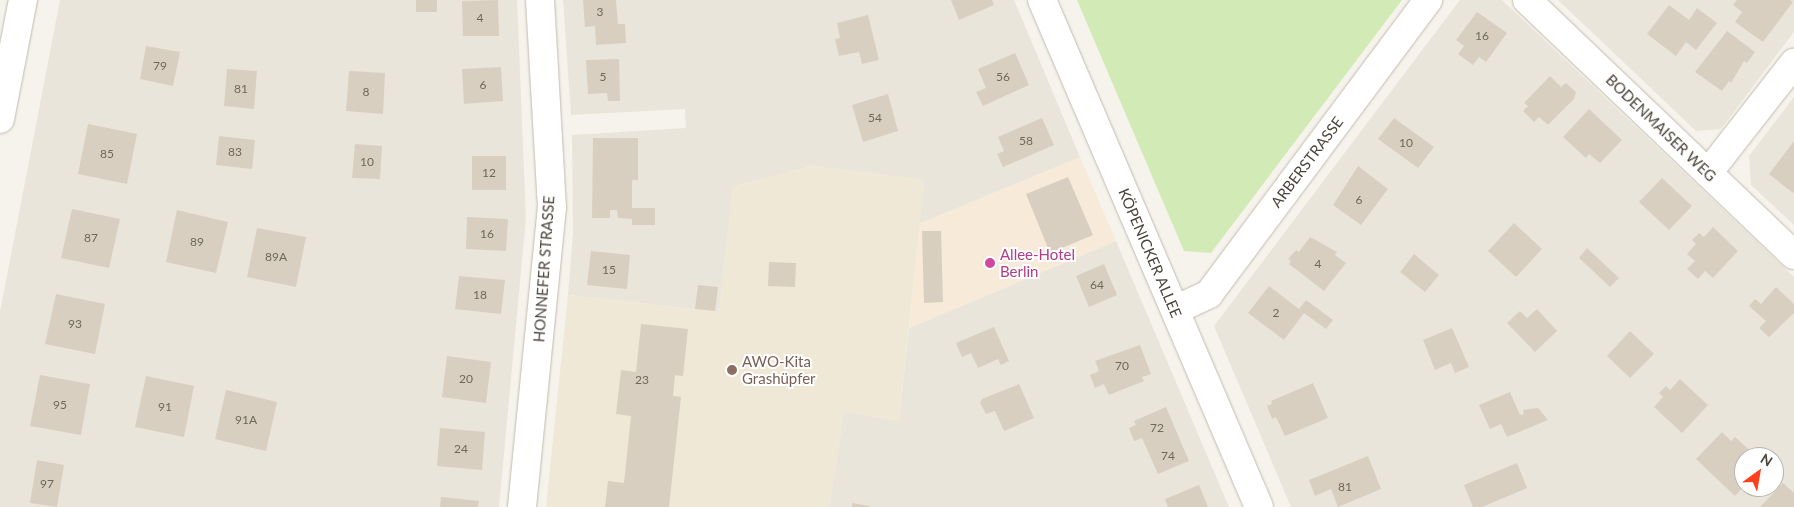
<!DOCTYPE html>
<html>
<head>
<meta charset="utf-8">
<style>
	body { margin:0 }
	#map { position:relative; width:1794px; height:507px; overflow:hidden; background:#f6f3ec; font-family:Lato,sans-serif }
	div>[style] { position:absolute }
	.residential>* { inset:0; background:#eae5da }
	.commercial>* { inset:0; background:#f7ead8 }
	.education>* { inset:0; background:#efe8d6 }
	.green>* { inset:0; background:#d2eab5 }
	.building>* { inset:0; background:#d8cfc1 }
	.roads { filter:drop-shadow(0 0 1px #c2bbae) drop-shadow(0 0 1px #c2bbae) }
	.minor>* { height:28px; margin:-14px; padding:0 14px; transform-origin:14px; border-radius:14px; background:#fff }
	.dots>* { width:14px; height:14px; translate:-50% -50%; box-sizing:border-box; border:2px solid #fff; border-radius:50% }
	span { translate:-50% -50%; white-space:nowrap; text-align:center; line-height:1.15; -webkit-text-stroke:4px #fff; paint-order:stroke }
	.number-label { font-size:12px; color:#6e675b }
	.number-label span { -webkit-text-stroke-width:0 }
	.street-label { font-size:15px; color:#4b4439 }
	.hotel-label { font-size:15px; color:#b23c85 }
	.left { translate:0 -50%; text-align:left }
	.education-label { font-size:15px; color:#785e54 }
	.north { position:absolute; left:1734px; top:447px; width:50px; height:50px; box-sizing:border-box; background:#fff; border:1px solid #b7b4b0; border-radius:50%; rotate:32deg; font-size:14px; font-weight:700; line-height:20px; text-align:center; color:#4b4439 }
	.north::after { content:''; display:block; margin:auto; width:18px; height:22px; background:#fc3f1d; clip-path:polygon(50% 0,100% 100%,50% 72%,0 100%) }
</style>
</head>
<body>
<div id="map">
	<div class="residential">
		<i style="clip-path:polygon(60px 0,517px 0,526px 218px,499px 507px,0 507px,0 312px)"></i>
		<i style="clip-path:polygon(563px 0,1014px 0,1080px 157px,919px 224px,924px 180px,811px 166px,733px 187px,719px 312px,568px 295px,573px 234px,572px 135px,686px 128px,685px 109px,571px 115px)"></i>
		<i style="clip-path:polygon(evenodd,1460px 0,1502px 0,1794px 277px,1794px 507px,1291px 507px,1214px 326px,1460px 0,1744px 457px,1774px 457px,1774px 487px,1744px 487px,1744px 457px)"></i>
		<i style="clip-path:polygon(1558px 0,1794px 0,1794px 32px,1721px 129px,1696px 131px)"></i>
		<i style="clip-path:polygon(1794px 97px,1794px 225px,1751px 185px,1749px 156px)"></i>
		<i style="clip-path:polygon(1116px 241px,1229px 507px,829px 507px,844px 411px,899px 421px,909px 328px)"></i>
	</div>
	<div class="commercial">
		<i style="clip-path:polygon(1080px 157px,1116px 241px,909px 328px,919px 224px)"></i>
	</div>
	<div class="education">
		<i style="clip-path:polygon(811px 166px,924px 180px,899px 421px,844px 411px,829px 507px,546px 507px,568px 295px,719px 312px,733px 187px)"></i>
	</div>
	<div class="green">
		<i style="clip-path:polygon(1077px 0,1402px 0,1211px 253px,1184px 251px)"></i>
	</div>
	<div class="building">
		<i style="clip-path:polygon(416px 0,437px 0,437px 12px,416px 12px)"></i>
		<i style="clip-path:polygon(498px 0,499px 36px,463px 36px,462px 1px)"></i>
		<i style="clip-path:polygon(583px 0,616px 0,618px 24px,625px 24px,626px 43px,596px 45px,595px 26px,585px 27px)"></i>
		<i style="clip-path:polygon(951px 0,992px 0,994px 5px,959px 20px)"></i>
		<i style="clip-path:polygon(1737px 0,1790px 0,1793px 2px,1763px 42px,1735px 22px,1742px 12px,1733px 5px)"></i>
		<i style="clip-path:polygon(1669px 5px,1689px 20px,1697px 8px,1717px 23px,1696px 50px,1686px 42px,1676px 56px,1647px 34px)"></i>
		<i style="clip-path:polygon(1477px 12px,1507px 33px,1486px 62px,1479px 57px,1473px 65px,1458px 54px,1464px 46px,1456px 40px)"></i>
		<i style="clip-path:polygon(868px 15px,879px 60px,862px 64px,859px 52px,839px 56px,835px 39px,840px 38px,837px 23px)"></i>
		<i style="clip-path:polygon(1727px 31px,1755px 52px,1747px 63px,1744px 61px,1731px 83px,1729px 81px,1722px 91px,1695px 72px)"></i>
		<i style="clip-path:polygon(146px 46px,180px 52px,173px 86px,140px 79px)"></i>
		<i style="clip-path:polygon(1015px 53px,1029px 85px,983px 106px,976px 92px,986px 88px,978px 69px)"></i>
		<i style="clip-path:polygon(619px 59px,620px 101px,608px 101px,607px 93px,588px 94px,586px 60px)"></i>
		<i style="clip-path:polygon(501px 67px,503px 101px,464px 104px,462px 69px)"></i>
		<i style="clip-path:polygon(227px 69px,257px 71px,254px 109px,224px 106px)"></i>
		<i style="clip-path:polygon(349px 71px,385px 73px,383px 114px,346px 111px)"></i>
		<i style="clip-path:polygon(1550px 76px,1561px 87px,1566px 83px,1576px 92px,1574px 99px,1548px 125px,1539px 117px,1534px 122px,1523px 111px,1528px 106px,1524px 103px)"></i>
		<i style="clip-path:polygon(888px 94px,898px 131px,863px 142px,852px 105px)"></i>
		<i style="clip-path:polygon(1589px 109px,1622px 140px,1600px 163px,1589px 154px,1586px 158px,1563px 137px)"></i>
		<i style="clip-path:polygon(1042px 118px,1054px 145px,1003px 167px,997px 154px,1004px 151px,998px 137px)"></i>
		<i style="clip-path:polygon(1394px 118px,1434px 147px,1418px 168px,1378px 139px)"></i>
		<i style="clip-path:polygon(88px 124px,137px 134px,127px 184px,78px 174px)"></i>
		<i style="clip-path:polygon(219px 136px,255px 140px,252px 169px,216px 165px)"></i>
		<i style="clip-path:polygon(593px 138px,638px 138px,638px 180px,632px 180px,632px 208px,655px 208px,655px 225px,632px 225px,632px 219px,618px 218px,617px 210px,610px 210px,610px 218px,592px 218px)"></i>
		<i style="clip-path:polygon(1794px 141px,1794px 192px,1793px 193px,1769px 174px)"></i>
		<i style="clip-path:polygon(355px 144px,382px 146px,380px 179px,352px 178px)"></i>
		<i style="clip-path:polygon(472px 156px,506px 156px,506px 190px,472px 190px)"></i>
		<i style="clip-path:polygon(1358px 166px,1388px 189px,1361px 225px,1333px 205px)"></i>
		<i style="clip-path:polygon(1068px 177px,1093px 235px,1050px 253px,1026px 194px)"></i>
		<i style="clip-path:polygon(1662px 178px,1692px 206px,1669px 230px,1639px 202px)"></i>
		<i style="clip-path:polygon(72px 209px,120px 219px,109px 268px,61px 258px)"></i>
		<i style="clip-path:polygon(177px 210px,228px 222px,216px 273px,166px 262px)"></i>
		<i style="clip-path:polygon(467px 217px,508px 219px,506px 251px,466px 249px)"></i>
		<i style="clip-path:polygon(1514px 223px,1542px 249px,1516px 277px,1488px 251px)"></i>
		<i style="clip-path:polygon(1713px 227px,1738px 251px,1713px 278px,1705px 271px,1698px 279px,1687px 269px,1695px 261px,1687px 254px,1696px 244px,1692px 240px,1699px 233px,1704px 237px)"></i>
		<i style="clip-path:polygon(257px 228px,306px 237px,296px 287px,247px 277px)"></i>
		<i style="clip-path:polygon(922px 231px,941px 231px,943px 302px,924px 303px)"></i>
		<i style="clip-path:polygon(1310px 237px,1337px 252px,1335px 255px,1346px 263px,1324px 291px,1289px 264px,1291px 261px,1288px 259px,1296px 250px,1299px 252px)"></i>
		<i style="clip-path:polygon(1587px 248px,1619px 278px,1610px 287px,1579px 258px)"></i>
		<i style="clip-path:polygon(591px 251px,630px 255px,627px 289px,587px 285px)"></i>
		<i style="clip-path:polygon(1414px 254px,1439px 275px,1425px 292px,1400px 272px)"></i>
		<i style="clip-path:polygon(769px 262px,796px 263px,795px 287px,768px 286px)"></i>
		<i style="clip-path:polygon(1104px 264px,1117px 295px,1089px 307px,1076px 276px)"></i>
		<i style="clip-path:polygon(459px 276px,505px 280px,501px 314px,455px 309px)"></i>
		<i style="clip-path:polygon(698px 285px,718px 287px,715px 311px,695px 309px)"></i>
		<i style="clip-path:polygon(1269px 286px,1299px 309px,1306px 300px,1333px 320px,1326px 329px,1304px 313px,1284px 340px,1248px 313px)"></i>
		<i style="clip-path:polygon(1776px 287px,1794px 304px,1794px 313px,1769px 337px,1759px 328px,1766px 321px,1749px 306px,1755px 299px,1761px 304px)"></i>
		<i style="clip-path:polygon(56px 294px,105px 304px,95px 354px,45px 344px)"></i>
		<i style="clip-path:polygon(1537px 309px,1557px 331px,1535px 352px,1507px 323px,1520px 311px,1527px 318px)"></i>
		<i style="clip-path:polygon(641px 324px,688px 329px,683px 376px,675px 375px,673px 396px,681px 397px,669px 507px,605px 507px,608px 481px,624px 483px,631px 416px,616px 414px,621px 370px,636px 372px)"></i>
		<i style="clip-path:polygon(994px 327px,1009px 361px,1001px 365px,998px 359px,978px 368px,971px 353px,962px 357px,956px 343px)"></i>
		<i style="clip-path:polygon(1452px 328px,1469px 367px,1455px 373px,1451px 363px,1435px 370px,1423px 340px)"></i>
		<i style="clip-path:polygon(1630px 331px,1654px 354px,1630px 378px,1607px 356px)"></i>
		<i style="clip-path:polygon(1140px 345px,1151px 374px,1142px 377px,1144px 381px,1109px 395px,1104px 384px,1095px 388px,1090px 375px,1099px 371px,1095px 361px)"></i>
		<i style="clip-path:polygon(447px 356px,491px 362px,486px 403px,442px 397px)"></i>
		<i style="clip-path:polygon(40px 375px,90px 384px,81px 435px,30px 426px)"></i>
		<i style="clip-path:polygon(146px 376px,194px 386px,184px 437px,135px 427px)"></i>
		<i style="clip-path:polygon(1680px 379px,1708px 405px,1682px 433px,1654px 407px,1663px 397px,1659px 393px,1666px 386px,1670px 390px)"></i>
		<i style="clip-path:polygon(1313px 383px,1328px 418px,1285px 436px,1276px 417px,1272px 419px,1267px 406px,1272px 404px,1271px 401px)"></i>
		<i style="clip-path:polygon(1019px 384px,1034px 418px,1004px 431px,995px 411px,986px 414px,980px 403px,982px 399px)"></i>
		<i style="clip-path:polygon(226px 390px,277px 402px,266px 451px,215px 439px)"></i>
		<i style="clip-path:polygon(1510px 392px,1520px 415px,1524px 414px,1523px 410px,1538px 408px,1548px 420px,1507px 437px,1501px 424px,1490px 429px,1479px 405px)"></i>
		<i style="clip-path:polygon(1166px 407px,1189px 461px,1158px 474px,1142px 438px,1134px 441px,1129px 428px,1136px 425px,1134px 421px)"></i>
		<i style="clip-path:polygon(440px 428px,485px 432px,482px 470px,437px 466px)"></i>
		<i style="clip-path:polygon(1722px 432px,1731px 441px,1735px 437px,1755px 455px,1744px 457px,1744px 486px,1735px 496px,1696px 459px)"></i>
		<i style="clip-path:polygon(1368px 456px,1381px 489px,1338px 507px,1331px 489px,1315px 496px,1309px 480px)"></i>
		<i style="clip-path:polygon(37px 460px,64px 465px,57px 507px,30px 503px)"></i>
		<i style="clip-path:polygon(1517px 463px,1527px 488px,1482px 507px,1473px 507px,1464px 485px)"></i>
		<i style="clip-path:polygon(1783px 483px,1794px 493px,1794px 507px,1760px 507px)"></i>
		<i style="clip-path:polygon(1199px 485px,1208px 507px,1168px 507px,1165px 499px)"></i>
		<i style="clip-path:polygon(441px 497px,479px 501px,478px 507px,440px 507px)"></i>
		<i style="clip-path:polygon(852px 503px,870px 506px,870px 507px,852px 507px)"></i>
	</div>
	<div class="roads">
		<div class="minor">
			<i style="left:1042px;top:0;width:551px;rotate:66.83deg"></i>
			<i style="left:1527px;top:0;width:369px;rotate:43.7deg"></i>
			<i style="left:0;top:119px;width:121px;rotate:-79.1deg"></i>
			<i style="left:1708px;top:173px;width:140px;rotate:-52deg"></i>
			<i style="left:1175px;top:310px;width:38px;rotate:-25deg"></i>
			<i style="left:1209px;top:294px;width:367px;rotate:-53.3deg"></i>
			<i style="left:522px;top:507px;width:301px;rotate:-84.3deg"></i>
			<i style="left:552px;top:208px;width:208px;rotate:-93.3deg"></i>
		</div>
	</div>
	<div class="dots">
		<i style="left:990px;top:263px;background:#d1479c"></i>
		<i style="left:732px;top:370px;background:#8d6e63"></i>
	</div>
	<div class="number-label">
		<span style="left:600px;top:12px">3</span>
		<span style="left:480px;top:18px">4</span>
		<span style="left:1482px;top:36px">16</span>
		<span style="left:160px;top:66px">79</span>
		<span style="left:603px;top:77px">5</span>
		<span style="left:1003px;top:77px">56</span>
		<span style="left:483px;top:85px">6</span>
		<span style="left:241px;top:89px">81</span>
		<span style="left:366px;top:92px">8</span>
		<span style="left:875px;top:118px">54</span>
		<span style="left:1026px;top:141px">58</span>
		<span style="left:1406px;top:143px">10</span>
		<span style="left:235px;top:152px">83</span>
		<span style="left:107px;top:154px">85</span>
		<span style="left:367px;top:162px">10</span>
		<span style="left:489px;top:173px">12</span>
		<span style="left:1359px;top:200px">6</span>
		<span style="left:487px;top:234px">16</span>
		<span style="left:91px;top:238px">87</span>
		<span style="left:197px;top:242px">89</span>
		<span style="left:276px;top:257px">89A</span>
		<span style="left:1318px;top:264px">4</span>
		<span style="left:609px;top:270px">15</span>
		<span style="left:1097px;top:285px">64</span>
		<span style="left:480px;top:295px">18</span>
		<span style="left:1276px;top:313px">2</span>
		<span style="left:75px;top:324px">93</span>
		<span style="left:1122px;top:366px">70</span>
		<span style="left:466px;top:379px">20</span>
		<span style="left:642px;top:380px">23</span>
		<span style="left:60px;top:405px">95</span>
		<span style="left:165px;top:407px">91</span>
		<span style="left:246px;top:420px">91A</span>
		<span style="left:1157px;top:428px">72</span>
		<span style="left:461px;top:449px">24</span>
		<span style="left:1168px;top:456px">74</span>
		<span style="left:47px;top:484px">97</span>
		<span style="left:1345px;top:487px">81</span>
	</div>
	<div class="street-label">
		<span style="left:1661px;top:128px;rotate:44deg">BODENMAISER WEG</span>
		<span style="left:1307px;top:162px;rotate:-53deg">ARBERSTRASSE</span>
		<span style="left:1150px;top:253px;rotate:67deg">KÖPENICKER ALLEE</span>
		<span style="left:544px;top:269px;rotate:-86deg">HONNEFER STRASSE</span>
	</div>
	<div class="hotel-label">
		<span class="left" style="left:1000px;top:263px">Allee-Hotel<br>Berlin</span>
	</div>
	<div class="education-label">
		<span class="left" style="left:742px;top:370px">AWO-Kita<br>Grashüpfer</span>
	</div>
	<div class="north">N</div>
</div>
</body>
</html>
